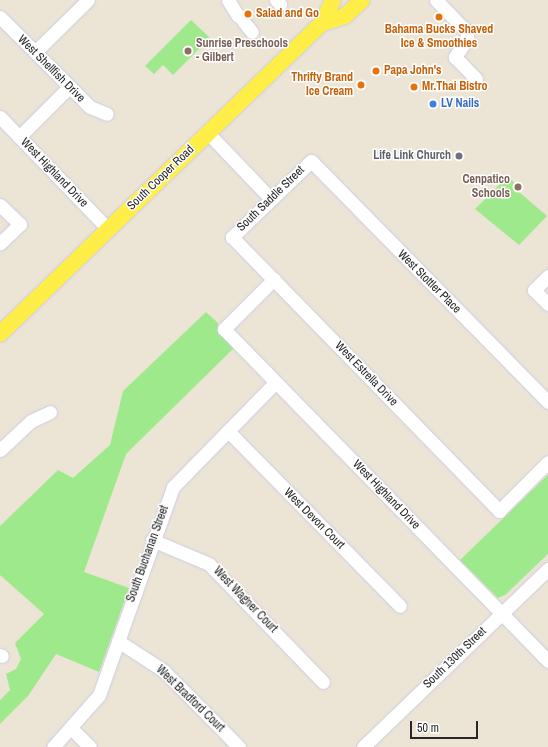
<!DOCTYPE html>
<html>
<head>
<meta charset="utf-8">
<style>
	body { margin:0 }
	#map { position:relative; width:548px; height:747px; overflow:hidden; background:#ece5d6; font-family:"Archivo Narrow",sans-serif }
	div>[style] { position:absolute }
	.green>* { inset:0; background:#9ee98b }
	.roads { filter:drop-shadow(0 0 1px #cbcce2) drop-shadow(0 0 1px #cbcce2) }
	.minor>* { height:13px; margin:-6.5px; padding:0 6.5px; transform-origin:6.5px; border-radius:6.5px; background:#fff }
	.major>* { height:16px; margin:-8px; padding:0 8px; transform-origin:8px; border-radius:8px; background:#ffee48 }
	.dots>* { width:11px; height:11px; translate:-50% -50%; box-sizing:border-box; border:2px solid #fff; border-radius:50% }
	span { translate:-50% -50%; white-space:nowrap; text-align:center; line-height:1.15; -webkit-text-stroke:3px #fff; paint-order:stroke }
	.food-label { font-size:12px; color:#c56008; font-weight:700 }
	.left { translate:0 -50%; text-align:left }
	.right { translate:-100% -50%; text-align:right }
	.education-label { font-size:12px; color:#785e54; font-weight:700 }
	.street-label { font-size:12px; color:#272727 }
	.shop-label { font-size:12px; color:#366cbe; font-weight:700 }
	.worship-label { font-size:12px; color:#5b616d; font-weight:700 }
	.scale { position:absolute; left:410px; top:721px; width:68px; height:18px; box-sizing:border-box; border:2px solid #272727; border-top:0; padding-left:5px; font-size:12px; line-height:14px; white-space:nowrap; color:#272727; -webkit-text-stroke:3px #fff; paint-order:stroke }
</style>
</head>
<body>
<div id="map">
	<div class="green">
		<i style="clip-path:polygon(191px 20px,210px 38px,173px 75px,163px 65px,154px 74px,145px 66px)"></i>
		<i style="clip-path:polygon(508px 176px,521px 190px,519px 192px,547px 216px,519px 245px,475px 209px)"></i>
		<i style="clip-path:polygon(206px 312px,218px 323px,218px 333px,234px 348px,126px 454px,84px 572px,129px 588px,99px 672px,56px 654px,28px 696px,0 724px,0 700px,10px 690px,6px 674px,16px 669px,21px 659px,15px 643px,44px 614px,0 575px,0 526px,58px 470px,73px 478px,110px 445px,123px 391px)"></i>
		<i style="clip-path:polygon(548px 475px,548px 554px,505px 595px,498px 598px,460px 560px)"></i>
	</div>
	<div class="roads">
		<div class="minor">
			<i style="left:228px;top:0;width:19px;rotate:58deg"></i>
			<i style="left:276px;top:0;width:6px;rotate:45deg"></i>
			<i style="left:436px;top:0;width:45px;rotate:45.9deg"></i>
			<i style="left:467px;top:32px;width:7px;rotate:90deg"></i>
			<i style="left:467px;top:39px;width:22px;rotate:124deg"></i>
			<i style="left:455px;top:57px;width:30px;rotate:46deg"></i>
			<i style="left:0;top:17px;width:127px;rotate:45deg"></i>
			<i style="left:90px;top:107px;width:18px;rotate:22deg"></i>
			<i style="left:243px;top:21px;width:14px;rotate:51deg"></i>
			<i style="left:35px;top:52px;width:74px;rotate:-44.5deg"></i>
			<i style="left:0;top:117px;width:156px;rotate:46deg"></i>
			<i style="left:208px;top:133px;width:91px;rotate:46.3deg"></i>
			<i style="left:19px;top:137px;width:71px;rotate:-45deg"></i>
			<i style="left:0;top:205px;width:28px;rotate:44deg"></i>
			<i style="left:20px;top:224px;width:28px;rotate:136deg"></i>
			<i style="left:548px;top:276px;width:20px;rotate:135deg"></i>
			<i style="left:534px;top:290px;width:20px;rotate:45deg"></i>
			<i style="left:274px;top:279px;width:71px;rotate:135deg"></i>
			<i style="left:224px;top:329px;width:464px;rotate:45.7deg"></i>
			<i style="left:548px;top:402px;width:338px;rotate:-134.5deg"></i>
			<i style="left:311px;top:161px;width:110px;rotate:136.1deg"></i>
			<i style="left:232px;top:237px;width:383px;rotate:45.7deg"></i>
			<i style="left:499px;top:511px;width:69px;rotate:-45deg"></i>
			<i style="left:228px;top:431px;width:245px;rotate:45.5deg"></i>
			<i style="left:0;top:450px;width:42px;rotate:-43.1deg"></i>
			<i style="left:31px;top:421px;width:21px;rotate:-25deg"></i>
			<i style="left:152px;top:540px;width:62px;rotate:22.8deg"></i>
			<i style="left:209px;top:564px;width:164px;rotate:46deg"></i>
			<i style="left:118px;top:641px;width:55px;rotate:33.1deg"></i>
			<i style="left:164px;top:671px;width:107px;rotate:45.4deg"></i>
			<i style="left:0;top:655px;width:2px;rotate:27deg"></i>
			<i style="left:72px;top:729px;width:25px;rotate:45deg"></i>
			<i style="left:53px;top:747px;width:69px;rotate:-48.5deg"></i>
			<i style="left:99px;top:695px;width:221px;rotate:-70.4deg"></i>
			<i style="left:173px;top:487px;width:146px;rotate:-45.6deg"></i>
			<i style="left:363px;top:747px;width:257px;rotate:-43.9deg"></i>
		</div>
		<div class="major">
			<i style="left:322px;top:23px;width:24px;rotate:-17deg"></i>
			<i style="left:345px;top:16px;width:23px;rotate:-43deg"></i>
			<i style="left:0;top:334px;width:448px;rotate:-44deg"></i>
			<i style="left:322px;top:23px;width:25px;rotate:-64deg"></i>
		</div>
	</div>
	<div class="dots">
		<i style="left:248px;top:14px;background:#e8710a"></i>
		<i style="left:439px;top:17px;background:#e8710a"></i>
		<i style="left:188px;top:51px;background:#8d6e63"></i>
		<i style="left:376px;top:71px;background:#e8710a"></i>
		<i style="left:361px;top:85px;background:#e8710a"></i>
		<i style="left:414px;top:87px;background:#e8710a"></i>
		<i style="left:433px;top:104px;background:#3f7fe0"></i>
		<i style="left:459px;top:156px;background:#6b7280"></i>
		<i style="left:518px;top:187px;background:#8d6e63"></i>
	</div>
	<div class="food-label">
		<span class="left" style="left:256px;top:14px">Salad and Go</span>
		<span style="left:439px;top:37px">Bahama Bucks Shaved<br>Ice &amp; Smoothies</span>
		<span class="left" style="left:384px;top:71px">Papa John's</span>
		<span class="right" style="left:353px;top:85px">Thrifty Brand<br>Ice Cream</span>
		<span class="left" style="left:422px;top:87px">Mr.Thai Bistro</span>
	</div>
	<div class="education-label">
		<span class="left" style="left:196px;top:51px">Sunrise Preschools<br>- Gilbert</span>
		<span class="right" style="left:510px;top:187px">Cenpatico<br>Schools</span>
	</div>
	<div class="street-label">
		<span style="left:51px;top:69px;rotate:45deg">West Shellfish Drive</span>
		<span style="left:54px;top:173px;rotate:46deg">West Highland Drive</span>
		<span style="left:161px;top:178px;rotate:-44deg">South Cooper Road</span>
		<span style="left:271px;top:199px;rotate:-44deg">South Saddle Street</span>
		<span style="left:429px;top:282px;rotate:45deg">West Stottler Place</span>
		<span style="left:366px;top:374px;rotate:46deg">West Estrella Drive</span>
		<span style="left:386px;top:495px;rotate:46deg">West Highland Drive</span>
		<span style="left:314px;top:519px;rotate:45deg">West Devon Court</span>
		<span style="left:148px;top:554px;rotate:-70deg">South Buchanan Street</span>
		<span style="left:245px;top:600px;rotate:46deg">West Wagner Court</span>
		<span style="left:455px;top:658px;rotate:-44deg">South 130th Street</span>
		<span style="left:190px;top:699px;rotate:44deg">West Bradford Court</span>
	</div>
	<div class="shop-label">
		<span class="left" style="left:441px;top:104px">LV Nails</span>
	</div>
	<div class="worship-label">
		<span class="right" style="left:451px;top:156px">Life Link Church</span>
	</div>
	<div class="scale">50 m</div>
</div>
</body>
</html>
